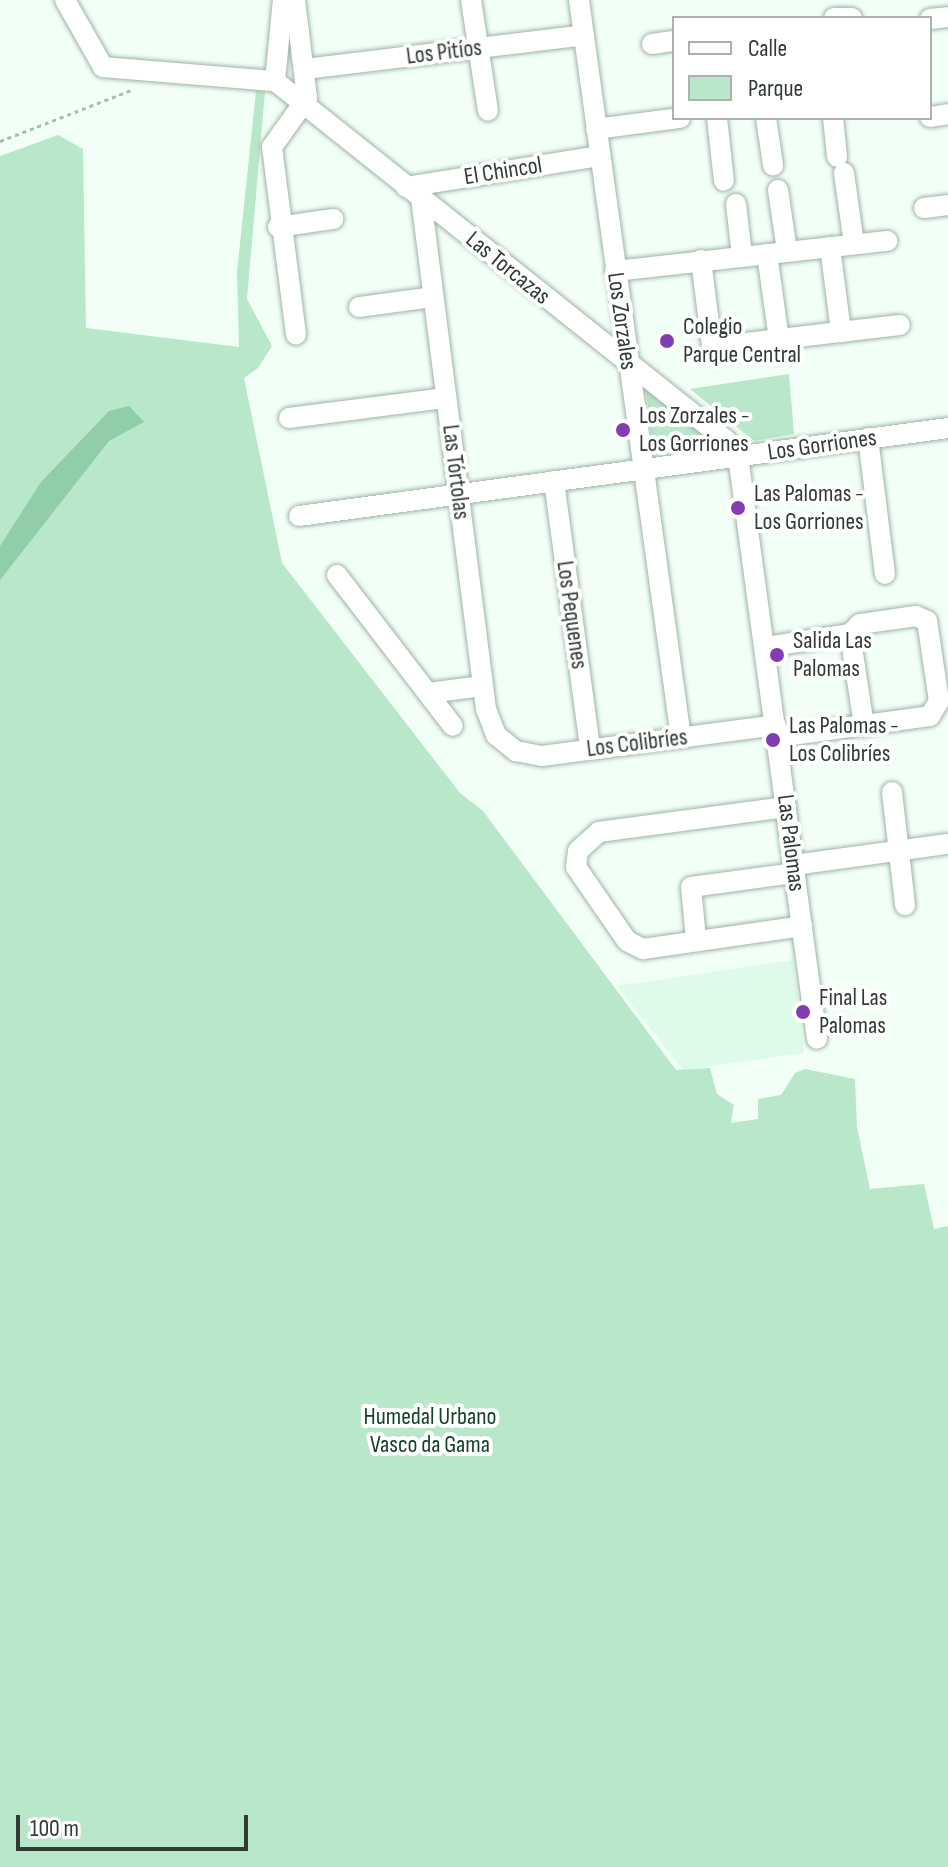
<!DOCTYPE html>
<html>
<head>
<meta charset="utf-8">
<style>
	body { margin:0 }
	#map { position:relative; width:948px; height:1867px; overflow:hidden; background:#f2fff7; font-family:"Sofia Sans Condensed",sans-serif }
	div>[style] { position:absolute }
	.built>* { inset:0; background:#defbe9 }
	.green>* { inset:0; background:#b8e7ca }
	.water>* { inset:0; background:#92cda9 }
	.path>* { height:3px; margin-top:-1.5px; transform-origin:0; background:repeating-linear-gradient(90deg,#aeb9b2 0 4px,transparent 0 8px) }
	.roads { filter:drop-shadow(0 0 2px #9fb3a6) drop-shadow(0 0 2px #9fb3a6) }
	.minor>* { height:20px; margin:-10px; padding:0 10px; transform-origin:10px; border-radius:10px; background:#fff }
	.dots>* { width:22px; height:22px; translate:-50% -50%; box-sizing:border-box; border:4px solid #fff; border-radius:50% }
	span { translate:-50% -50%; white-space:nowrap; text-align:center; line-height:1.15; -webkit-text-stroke:8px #fff; paint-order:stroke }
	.street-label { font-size:24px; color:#313a34 }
	.poi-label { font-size:24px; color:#313a34 }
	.left { translate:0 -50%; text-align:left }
	.park-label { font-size:24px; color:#13422a }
	.legend { position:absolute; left:672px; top:16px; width:260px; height:104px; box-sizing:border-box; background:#fff; border:2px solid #adb0ae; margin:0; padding:10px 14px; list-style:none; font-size:24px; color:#313a34 }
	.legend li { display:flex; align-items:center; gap:16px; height:40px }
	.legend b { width:40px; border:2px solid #adb0ae }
	.scale { position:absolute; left:16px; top:1815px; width:232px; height:36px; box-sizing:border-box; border:4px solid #313a34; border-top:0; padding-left:10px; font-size:24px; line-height:28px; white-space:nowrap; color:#313a34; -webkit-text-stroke:6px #fff; paint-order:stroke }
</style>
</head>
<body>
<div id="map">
	<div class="built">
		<i style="clip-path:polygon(793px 960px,804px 1053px,683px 1070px,617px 986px)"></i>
	</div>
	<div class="green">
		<i style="clip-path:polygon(256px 91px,265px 92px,247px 299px,272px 346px,258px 368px,244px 378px,282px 563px,460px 793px,483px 811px,676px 1070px,710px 1068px,717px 1094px,734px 1105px,731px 1123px,758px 1119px,758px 1099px,781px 1095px,795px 1073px,805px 1069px,855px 1079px,857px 1127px,870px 1189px,924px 1184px,934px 1229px,948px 1226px,948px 1867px,0 1867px,0 156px,58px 135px,83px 149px,86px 328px,239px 347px,237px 272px)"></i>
		<i style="clip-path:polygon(789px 374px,794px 434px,754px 441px,690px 389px)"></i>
		<i style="clip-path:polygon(645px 381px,724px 445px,654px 455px)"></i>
	</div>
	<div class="water">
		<i style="clip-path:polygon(129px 406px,144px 422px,109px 441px,0 580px,0 546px,41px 482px,109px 411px)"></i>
	</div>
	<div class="path">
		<i style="left:0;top:141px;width:144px;rotate:-21.2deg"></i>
	</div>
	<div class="roads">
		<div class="minor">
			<i style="left:65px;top:0;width:77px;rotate:60.4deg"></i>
			<i style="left:103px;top:67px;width:173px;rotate:4.7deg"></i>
			<i style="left:295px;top:0;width:99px;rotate:83deg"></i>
			<i style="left:307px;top:98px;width:60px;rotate:125.5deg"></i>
			<i style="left:272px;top:147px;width:189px;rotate:82.7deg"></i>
			<i style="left:471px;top:0;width:112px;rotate:81.3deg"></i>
			<i style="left:579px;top:0;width:745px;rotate:82.13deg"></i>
			<i style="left:834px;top:18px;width:18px"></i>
			<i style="left:930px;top:19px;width:18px;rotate:-6deg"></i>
			<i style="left:652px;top:44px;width:22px;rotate:-8deg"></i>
			<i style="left:305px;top:69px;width:281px;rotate:-6.9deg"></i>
			<i style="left:275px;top:81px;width:578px;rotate:38.54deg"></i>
			<i style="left:727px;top:441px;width:19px;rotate:54deg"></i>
			<i style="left:738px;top:456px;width:588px;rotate:82.28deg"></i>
			<i style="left:275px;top:81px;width:81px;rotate:-84.4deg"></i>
			<i style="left:930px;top:117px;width:18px;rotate:-9deg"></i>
			<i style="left:717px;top:118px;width:63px;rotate:83.7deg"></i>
			<i style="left:766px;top:118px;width:48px;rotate:81.5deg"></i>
			<i style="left:833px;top:118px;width:39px;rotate:84deg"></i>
			<i style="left:596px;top:129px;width:85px;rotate:-7.5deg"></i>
			<i style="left:844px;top:173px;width:72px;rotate:82deg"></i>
			<i style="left:406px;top:187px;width:196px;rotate:-9.1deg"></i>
			<i style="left:778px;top:190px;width:62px;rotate:81.6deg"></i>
			<i style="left:421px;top:198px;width:515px;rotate:82.75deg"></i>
			<i style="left:486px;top:709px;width:28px;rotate:69deg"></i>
			<i style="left:496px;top:735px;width:26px;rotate:39deg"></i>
			<i style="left:516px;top:751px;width:26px;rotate:11deg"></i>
			<i style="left:542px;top:756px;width:236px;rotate:-7.5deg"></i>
			<i style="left:736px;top:204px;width:52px;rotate:83.4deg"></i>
			<i style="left:924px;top:208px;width:24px;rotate:-7deg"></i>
			<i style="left:278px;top:227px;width:56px;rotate:-8.3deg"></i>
			<i style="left:830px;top:247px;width:86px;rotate:82.6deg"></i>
			<i style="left:767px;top:254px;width:86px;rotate:82deg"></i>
			<i style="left:701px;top:260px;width:88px;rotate:82.8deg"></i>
			<i style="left:712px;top:347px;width:189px;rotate:-6.7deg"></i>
			<i style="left:615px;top:271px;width:274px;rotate:-6.3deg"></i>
			<i style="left:359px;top:307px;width:75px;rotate:-7.7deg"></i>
			<i style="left:289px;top:418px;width:158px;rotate:-7.3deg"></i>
			<i style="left:868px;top:438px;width:137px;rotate:82.9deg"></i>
			<i style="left:554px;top:481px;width:270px;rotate:82.3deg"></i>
			<i style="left:299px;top:516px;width:655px;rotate:-7.72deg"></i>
			<i style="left:337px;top:575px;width:190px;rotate:52.5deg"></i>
			<i style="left:850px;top:634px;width:93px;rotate:81.3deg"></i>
			<i style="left:765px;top:647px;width:86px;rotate:-8.7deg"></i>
			<i style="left:428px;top:693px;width:55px;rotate:-7.3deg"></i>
			<i style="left:777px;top:737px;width:154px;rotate:-7.8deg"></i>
			<i style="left:930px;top:716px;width:17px;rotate:-59deg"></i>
			<i style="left:939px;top:701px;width:81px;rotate:-98.5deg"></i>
			<i style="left:927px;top:621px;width:12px;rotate:-156deg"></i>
			<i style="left:916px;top:616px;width:57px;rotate:171.9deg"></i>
			<i style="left:860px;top:624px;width:14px;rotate:135deg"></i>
			<i style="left:892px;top:792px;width:114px;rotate:83.4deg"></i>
			<i style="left:786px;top:807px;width:189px;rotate:172.4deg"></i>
			<i style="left:599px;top:832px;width:28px;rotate:138deg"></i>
			<i style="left:578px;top:851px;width:16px;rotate:97deg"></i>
			<i style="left:576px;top:867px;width:90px;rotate:55.4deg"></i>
			<i style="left:627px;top:941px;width:18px;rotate:27deg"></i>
			<i style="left:643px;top:949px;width:161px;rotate:-8.2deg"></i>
			<i style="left:794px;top:865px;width:155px;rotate:-7.8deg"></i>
			<i style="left:696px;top:939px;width:52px;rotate:-95.5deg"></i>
			<i style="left:691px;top:887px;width:105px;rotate:-7.7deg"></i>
		</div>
	</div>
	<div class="dots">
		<i style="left:667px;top:341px;background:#803eb2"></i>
		<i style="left:623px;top:430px;background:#803eb2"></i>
		<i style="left:738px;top:508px;background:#803eb2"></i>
		<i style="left:777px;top:655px;background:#803eb2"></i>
		<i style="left:773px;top:740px;background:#803eb2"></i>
		<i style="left:803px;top:1012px;background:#803eb2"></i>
	</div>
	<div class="street-label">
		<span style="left:444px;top:52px;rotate:-7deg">Los Pitíos</span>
		<span style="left:503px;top:171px;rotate:-9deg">El Chincol</span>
		<span style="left:508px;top:268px;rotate:39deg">Las Torcazas</span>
		<span style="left:622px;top:321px;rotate:82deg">Los Zorzales</span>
		<span style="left:822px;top:445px;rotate:-8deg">Los Gorriones</span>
		<span style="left:456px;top:472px;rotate:83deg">Las Tórtolas</span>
		<span style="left:572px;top:615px;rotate:82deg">Los Pequenes</span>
		<span style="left:637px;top:743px;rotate:-7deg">Los Colibríes</span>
		<span style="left:791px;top:843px;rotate:83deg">Las Palomas</span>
	</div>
	<div class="poi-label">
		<span class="left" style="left:683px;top:341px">Colegio<br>Parque Central</span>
		<span class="left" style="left:639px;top:430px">Los Zorzales -<br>Los Gorriones</span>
		<span class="left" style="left:754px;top:508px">Las Palomas -<br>Los Gorriones</span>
		<span class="left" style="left:793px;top:655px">Salida Las<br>Palomas</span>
		<span class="left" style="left:789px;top:740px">Las Palomas -<br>Los Colibríes</span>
		<span class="left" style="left:819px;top:1012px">Final Las<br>Palomas</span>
	</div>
	<div class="park-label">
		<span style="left:430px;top:1431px">Humedal Urbano<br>Vasco da Gama</span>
	</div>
	<ul class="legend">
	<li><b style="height:10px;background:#fff"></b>Calle</li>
	<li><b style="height:22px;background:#b8e7ca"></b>Parque</li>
	</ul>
	<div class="scale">100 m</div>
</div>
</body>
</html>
